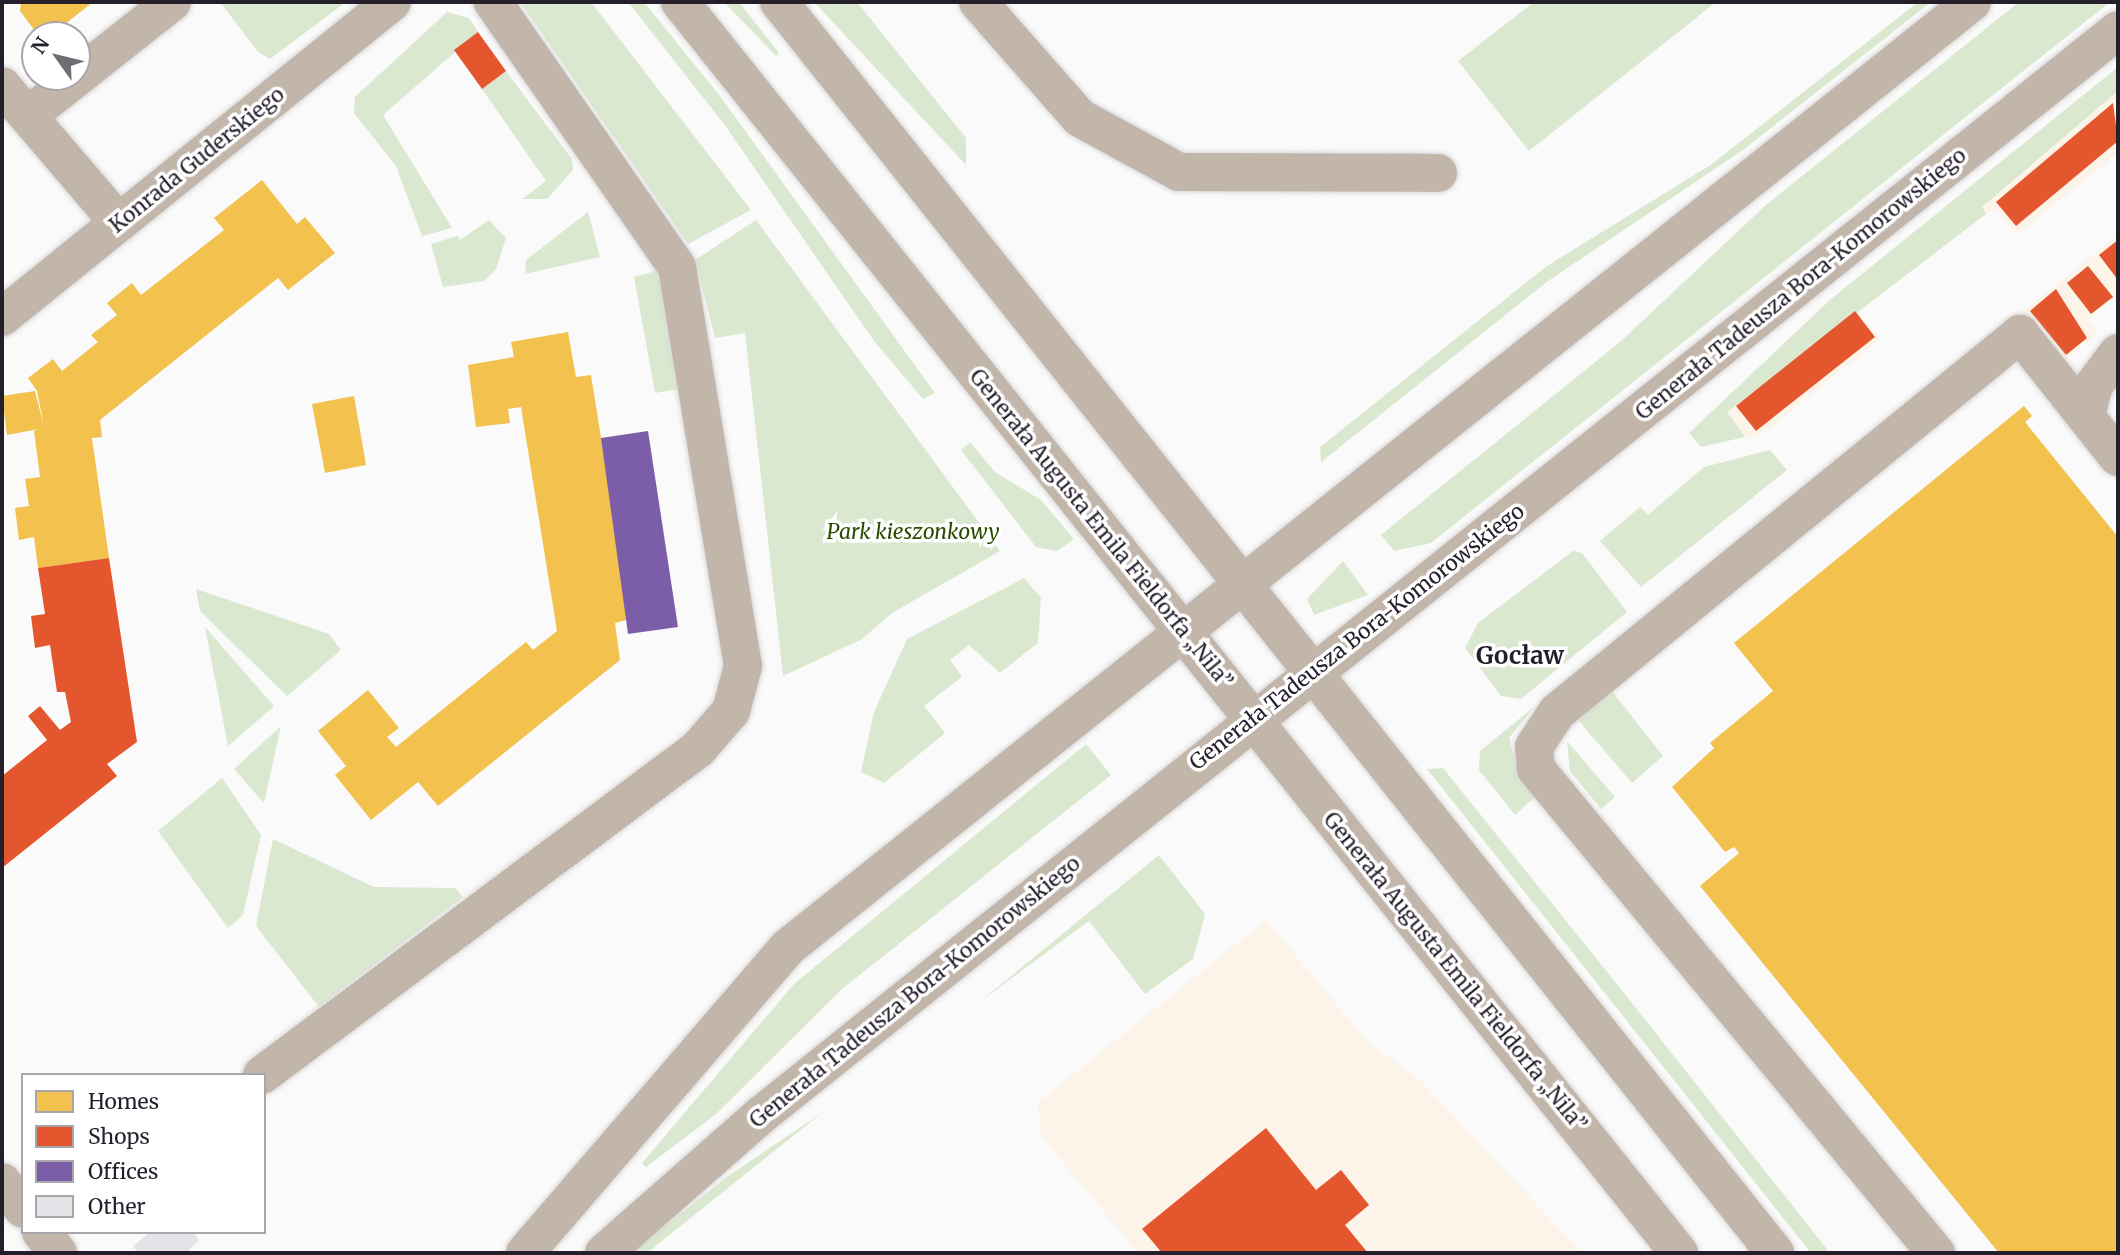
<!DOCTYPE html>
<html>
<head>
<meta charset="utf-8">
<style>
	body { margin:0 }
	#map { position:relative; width:2120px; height:1255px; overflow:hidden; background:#fafafa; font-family:Merriweather,serif }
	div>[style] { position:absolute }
	.commercial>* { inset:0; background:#fcf3e9 }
	.green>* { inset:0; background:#dae8d0 }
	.homes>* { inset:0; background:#f2c14e }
	.shops>* { inset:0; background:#e4572e }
	.offices>* { inset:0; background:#7b5ea7 }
	.building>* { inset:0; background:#e5e2e8 }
	.roads { filter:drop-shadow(0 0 2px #d8d7d9) drop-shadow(0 0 2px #d8d7d9) }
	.minor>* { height:38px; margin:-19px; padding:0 19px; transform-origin:19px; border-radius:19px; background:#c2b6aa }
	span { translate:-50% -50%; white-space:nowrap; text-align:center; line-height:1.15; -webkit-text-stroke:7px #fff; paint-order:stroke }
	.street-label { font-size:21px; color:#251f2c }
	.park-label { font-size:21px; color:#2b4c00; font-style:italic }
	.quarter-label { font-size:24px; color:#251f2c; font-weight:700 }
	.frame { position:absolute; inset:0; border:4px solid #251f2c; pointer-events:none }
	.legend { position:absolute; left:21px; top:1073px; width:245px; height:161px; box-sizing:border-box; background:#fff; border:2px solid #a8a5ab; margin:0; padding:9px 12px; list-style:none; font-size:21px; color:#251f2c }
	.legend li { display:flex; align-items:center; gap:14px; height:35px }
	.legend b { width:35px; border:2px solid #a8a5ab }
	.north { position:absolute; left:21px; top:21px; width:70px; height:70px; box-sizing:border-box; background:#fff; border:2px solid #a8a5ab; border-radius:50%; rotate:304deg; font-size:19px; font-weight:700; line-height:28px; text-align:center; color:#251f2c }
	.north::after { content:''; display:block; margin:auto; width:24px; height:32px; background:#706c74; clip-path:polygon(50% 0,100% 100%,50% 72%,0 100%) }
</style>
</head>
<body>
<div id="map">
	<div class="commercial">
		<i style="clip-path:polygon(2118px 91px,2118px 153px,2017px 234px,1995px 208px,1986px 214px,1981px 207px)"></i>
		<i style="clip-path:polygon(2118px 235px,2118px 294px,2088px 319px,2098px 333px,2061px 364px,2020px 314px)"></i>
		<i style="clip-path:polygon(1856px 309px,1880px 340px,1758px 437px,1745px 437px,1726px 412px)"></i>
		<i style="clip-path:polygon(1266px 920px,1369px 1043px,1420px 1080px,1582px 1253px,1138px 1253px,1041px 1136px,1038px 1102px)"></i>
	</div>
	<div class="green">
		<i style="clip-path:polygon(220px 2px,346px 2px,270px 59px,258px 52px)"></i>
		<i style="clip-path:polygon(520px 2px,591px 2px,751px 210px,688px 244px)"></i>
		<i style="clip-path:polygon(628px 2px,644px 2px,720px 96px,935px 393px,923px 399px,874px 341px,724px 124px)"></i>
		<i style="clip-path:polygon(724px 2px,739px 2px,779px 53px,776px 56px)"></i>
		<i style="clip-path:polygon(814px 2px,857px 2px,966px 138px,966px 165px)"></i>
		<i style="clip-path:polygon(1534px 2px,1716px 2px,1529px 151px,1458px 61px)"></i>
		<i style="clip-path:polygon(1918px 2px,1931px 2px,1743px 150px,1548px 281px,1321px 462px,1320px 447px,1547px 266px,1712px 164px)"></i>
		<i style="clip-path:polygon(2019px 2px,2110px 2px,1431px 543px,1394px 551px,1381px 535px,1620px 342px,1766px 205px)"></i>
		<i style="clip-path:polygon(447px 12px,469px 18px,478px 32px,383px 115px,452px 228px,422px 236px,396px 166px,354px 113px,355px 97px)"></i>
		<i style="clip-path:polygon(2118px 67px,2118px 91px,1982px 207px,1986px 214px,1727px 412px,1745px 437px,1701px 447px,1689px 433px,1831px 299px)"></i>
		<i style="clip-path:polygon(506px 71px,572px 159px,573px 170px,547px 199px,522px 199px,546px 181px,482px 89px)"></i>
		<i style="clip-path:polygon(588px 212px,600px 257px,525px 274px,526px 260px)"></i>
		<i style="clip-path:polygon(489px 220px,506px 238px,496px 269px,484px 281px,443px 287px,431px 244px,457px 236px,460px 240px)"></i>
		<i style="clip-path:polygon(756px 220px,1000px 551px,892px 613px,862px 639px,783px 676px,745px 333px,715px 338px,695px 260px)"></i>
		<i style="clip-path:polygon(656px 271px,666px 298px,679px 389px,655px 393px,634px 277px)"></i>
		<i style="clip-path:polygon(970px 442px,995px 472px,1041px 500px,1074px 539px,1057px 551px,1036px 547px,961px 450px)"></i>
		<i style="clip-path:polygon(1770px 450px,1787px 470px,1641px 587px,1600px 541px,1640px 507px,1648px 515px,1704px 467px)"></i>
		<i style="clip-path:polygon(1573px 551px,1582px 553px,1627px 612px,1521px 699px,1501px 696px,1465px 648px,1478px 623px)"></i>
		<i style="clip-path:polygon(1343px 561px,1368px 595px,1314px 615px,1307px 599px)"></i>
		<i style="clip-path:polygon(1024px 578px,1041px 598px,1038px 643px,1000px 673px,969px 645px,950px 660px,962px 677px,924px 706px,945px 733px,884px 783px,861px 772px,874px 712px,907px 639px)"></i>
		<i style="clip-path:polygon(196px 589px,329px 634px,341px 650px,287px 696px,200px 611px)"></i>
		<i style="clip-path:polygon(205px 627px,274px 706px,228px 746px)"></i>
		<i style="clip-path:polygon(1611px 690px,1663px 756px,1632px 783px,1578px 720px)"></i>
		<i style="clip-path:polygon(1534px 707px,1509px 738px,1518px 771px,1537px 795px,1515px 815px,1479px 770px,1480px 751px)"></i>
		<i style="clip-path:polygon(281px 726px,264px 803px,234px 769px)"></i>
		<i style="clip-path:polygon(1567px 741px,1615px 797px,1601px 809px,1570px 771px)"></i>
		<i style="clip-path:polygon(1086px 744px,1111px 775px,842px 989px,715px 1115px,646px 1167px,642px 1163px,794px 984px)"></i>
		<i style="clip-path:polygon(1443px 768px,1624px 993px,1830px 1253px,1811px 1253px,1427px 769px)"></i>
		<i style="clip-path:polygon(222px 778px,261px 835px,243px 915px,228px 928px,158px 831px)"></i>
		<i style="clip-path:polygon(273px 839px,374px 887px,455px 888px,463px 897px,319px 1007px,256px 926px)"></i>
		<i style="clip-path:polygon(1159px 855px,1205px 914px,1193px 959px,1145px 994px,1089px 921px,977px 1004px)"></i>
		<i style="clip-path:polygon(823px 1112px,647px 1253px,631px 1253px,728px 1176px)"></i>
	</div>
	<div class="homes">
		<i style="clip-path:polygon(21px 2px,93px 2px,51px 35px,38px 35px,20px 11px)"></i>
		<i style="clip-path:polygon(262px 180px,297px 224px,305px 217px,335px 253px,288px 290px,278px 278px,100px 420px,102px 437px,92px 438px,109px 558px,38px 568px,34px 537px,19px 540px,15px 508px,29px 506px,25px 479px,40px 477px,34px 431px,39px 429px,7px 435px,2px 396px,35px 391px,44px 427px,37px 391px,28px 378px,53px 359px,62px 371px,98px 342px,91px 335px,117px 315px,107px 303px,132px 283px,141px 295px,224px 230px,214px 218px)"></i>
		<i style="clip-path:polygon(568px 332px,576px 377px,591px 375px,630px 619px,615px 623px,620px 660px,438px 806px,418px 782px,371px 820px,335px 775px,346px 766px,318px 731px,368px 690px,399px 728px,387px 737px,396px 747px,526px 642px,533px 650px,557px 631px,521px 407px,508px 409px,510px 423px,476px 427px,468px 365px,514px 357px,511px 342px)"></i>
		<i style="clip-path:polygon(354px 396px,366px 465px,325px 473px,312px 404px)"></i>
		<i style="clip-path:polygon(2024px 406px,2032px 416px,2025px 422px,2118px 537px,2118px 1253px,1999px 1253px,1700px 886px,1739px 853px,1734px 847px,1725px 852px,1672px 787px,1714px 748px,1710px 743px,1773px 691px,1734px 643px)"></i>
	</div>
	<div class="shops">
		<i style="clip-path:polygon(478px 32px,506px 71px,482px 89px,454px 50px)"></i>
		<i style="clip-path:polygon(2113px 103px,2118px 141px,2016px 226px,1996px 202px)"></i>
		<i style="clip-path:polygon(2118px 240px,2118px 280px,2099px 255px)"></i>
		<i style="clip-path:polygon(2088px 266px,2113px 297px,2091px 314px,2067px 283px)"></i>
		<i style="clip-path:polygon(2056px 289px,2087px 338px,2066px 355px,2030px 311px)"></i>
		<i style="clip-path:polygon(1855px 311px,1875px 337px,1756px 431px,1736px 406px)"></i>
		<i style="clip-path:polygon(109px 558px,137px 742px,107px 764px,117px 776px,2px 868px,2px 776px,47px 740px,28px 716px,40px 706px,60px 730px,71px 722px,65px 692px,57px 692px,50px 645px,35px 648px,31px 616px,45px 614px,38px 568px)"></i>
		<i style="clip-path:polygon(1266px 1128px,1316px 1190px,1341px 1170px,1369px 1205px,1345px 1225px,1368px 1253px,1162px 1253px,1142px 1229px)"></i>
	</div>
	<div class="offices">
		<i style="clip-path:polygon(648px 431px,678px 627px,628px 634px,601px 438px)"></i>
	</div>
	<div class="building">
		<i style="clip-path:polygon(150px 1232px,193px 1232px,199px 1240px,186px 1253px,138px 1253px,133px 1246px)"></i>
	</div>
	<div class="roads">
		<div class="minor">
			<i style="left:680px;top:2px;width:1601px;rotate:51.39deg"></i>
			<i style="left:779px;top:2px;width:1599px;rotate:51.47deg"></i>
			<i style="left:978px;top:2px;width:154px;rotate:48.7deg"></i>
			<i style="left:1080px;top:118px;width:113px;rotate:28.6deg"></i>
			<i style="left:1179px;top:172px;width:259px;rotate:0.2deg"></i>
			<i style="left:2px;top:86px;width:180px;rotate:49.5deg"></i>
			<i style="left:29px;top:115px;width:182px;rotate:-38.3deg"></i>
			<i style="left:2px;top:317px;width:501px;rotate:-38.93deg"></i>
			<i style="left:2086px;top:415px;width:31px;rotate:-75deg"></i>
			<i style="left:2094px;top:385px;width:40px;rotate:-53deg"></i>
			<i style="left:262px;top:1075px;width:544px;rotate:-36.79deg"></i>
			<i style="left:698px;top:749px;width:50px;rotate:-49deg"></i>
			<i style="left:731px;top:711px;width:47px;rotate:-75.1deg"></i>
			<i style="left:743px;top:666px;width:404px;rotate:-99.4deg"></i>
			<i style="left:677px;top:267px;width:323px;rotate:-124.8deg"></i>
			<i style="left:2px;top:1182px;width:34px;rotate:52deg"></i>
			<i style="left:41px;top:1232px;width:27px;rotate:51deg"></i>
			<i style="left:525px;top:1253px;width:402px;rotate:-49.3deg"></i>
			<i style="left:787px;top:948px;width:1516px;rotate:-38.6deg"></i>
			<i style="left:604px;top:1253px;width:209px;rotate:-41.3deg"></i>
			<i style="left:761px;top:1115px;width:1737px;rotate:-38.64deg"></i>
			<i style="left:1936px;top:1253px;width:628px;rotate:-129.57deg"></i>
			<i style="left:1536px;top:769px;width:22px;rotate:-95deg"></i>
			<i style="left:1534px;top:747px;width:42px;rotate:-56.7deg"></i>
			<i style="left:1557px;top:712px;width:598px;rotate:-39.23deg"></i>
			<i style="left:2020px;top:334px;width:157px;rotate:51.5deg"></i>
		</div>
	</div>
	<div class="street-label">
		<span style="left:197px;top:160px;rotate:-39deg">Konrada Guderskiego</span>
		<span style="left:1801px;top:284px;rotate:-39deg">Generała Tadeusza Bora-Komorowskiego</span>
		<span style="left:1101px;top:529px;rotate:51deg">Generała Augusta Emila Fieldorfa „Nila”</span>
		<span style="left:1357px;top:637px;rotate:-38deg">Generała Tadeusza Bora-Komorowskiego</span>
		<span style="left:1455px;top:972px;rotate:51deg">Generała Augusta Emila Fieldorfa „Nila”</span>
		<span style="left:915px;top:992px;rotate:-39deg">Generała Tadeusza Bora-Komorowskiego</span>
	</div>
	<div class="park-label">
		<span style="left:913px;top:532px">Park kieszonkowy</span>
	</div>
	<div class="quarter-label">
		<span style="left:1520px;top:656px">Gocław</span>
	</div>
	<div class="frame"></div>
	<ul class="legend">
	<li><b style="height:19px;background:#f2c14e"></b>Homes</li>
	<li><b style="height:19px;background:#e4572e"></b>Shops</li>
	<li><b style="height:19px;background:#7b5ea7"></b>Offices</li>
	<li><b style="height:19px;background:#e5e2e8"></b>Other</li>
	</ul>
	<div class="north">N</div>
</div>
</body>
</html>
